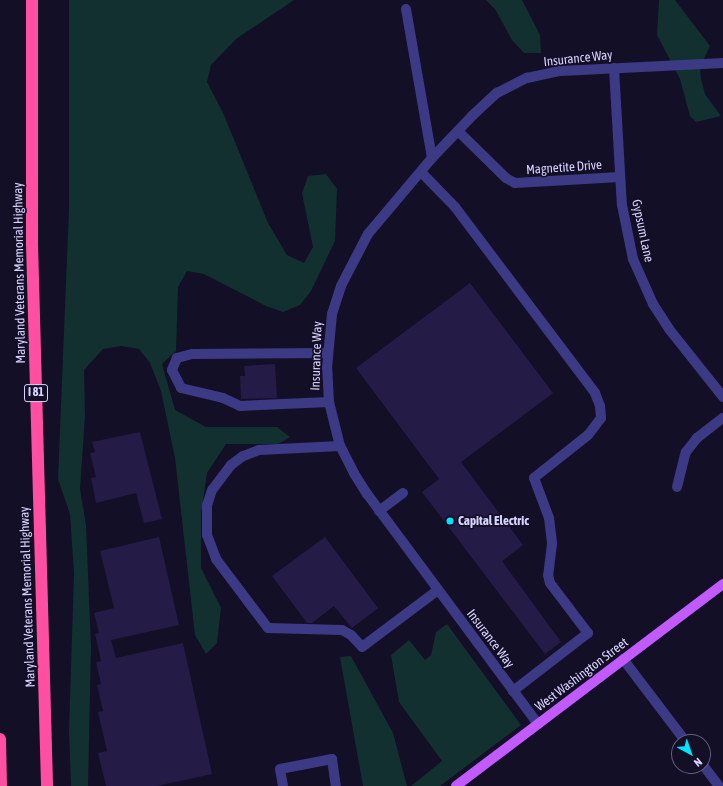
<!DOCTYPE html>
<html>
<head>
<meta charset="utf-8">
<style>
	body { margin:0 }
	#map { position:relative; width:723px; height:786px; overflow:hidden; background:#130f26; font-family:"Asap Condensed",sans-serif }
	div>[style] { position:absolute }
	.green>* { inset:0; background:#12302f }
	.building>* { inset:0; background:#241b47 }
	.minor>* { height:10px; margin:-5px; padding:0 5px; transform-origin:5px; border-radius:5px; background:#3d3a85 }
	.major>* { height:10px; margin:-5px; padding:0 5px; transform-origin:5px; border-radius:5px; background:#c25bff }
	.highway>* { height:12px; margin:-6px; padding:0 6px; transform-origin:6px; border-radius:6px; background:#ff4fa3 }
	.dots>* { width:11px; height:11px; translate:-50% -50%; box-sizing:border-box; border:2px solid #130f26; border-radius:50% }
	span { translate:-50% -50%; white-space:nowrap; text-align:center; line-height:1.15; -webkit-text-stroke:3.5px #130f26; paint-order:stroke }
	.shield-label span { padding:1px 3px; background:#130f26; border:1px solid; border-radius:3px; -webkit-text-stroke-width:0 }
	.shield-label { font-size:12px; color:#d9d4ff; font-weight:700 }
	.street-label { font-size:13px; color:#d9d4ff }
	.poi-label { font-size:13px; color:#d9d4ff; font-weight:700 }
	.left { translate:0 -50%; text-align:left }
	.north { position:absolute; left:671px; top:734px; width:40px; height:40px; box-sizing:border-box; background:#130f26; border:1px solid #625e7d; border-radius:50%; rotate:140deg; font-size:11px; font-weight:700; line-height:16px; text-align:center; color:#d9d4ff }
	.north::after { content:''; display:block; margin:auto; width:14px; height:18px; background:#00e5ff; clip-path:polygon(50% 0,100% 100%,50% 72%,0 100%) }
</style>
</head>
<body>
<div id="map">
	<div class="green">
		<i style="clip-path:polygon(69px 0,294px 0,236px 39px,211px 65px,207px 82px,224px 115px,268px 223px,287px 255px,304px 263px,313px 247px,302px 193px,308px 176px,326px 174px,337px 189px,335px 241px,311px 291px,300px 305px,283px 312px,266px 306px,204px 274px,187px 271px,178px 287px,176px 351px,162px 364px,175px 410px,206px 427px,277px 427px,290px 437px,278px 444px,226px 444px,207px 473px,201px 514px,201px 568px,221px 608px,217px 643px,206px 654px,195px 635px,175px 458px,161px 391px,150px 363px,139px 349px,121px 346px,103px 349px,84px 370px,85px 416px,80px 489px,86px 525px,91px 647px,88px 786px,71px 786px,69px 731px,74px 573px,70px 514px,58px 479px,69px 209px)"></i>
		<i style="clip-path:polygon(486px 0,522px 0,540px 35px,541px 53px,524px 53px,512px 40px,495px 9px)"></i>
		<i style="clip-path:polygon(659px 0,675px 0,710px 46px,700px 67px,701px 79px,705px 94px,721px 116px,696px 122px,690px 116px,680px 79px,657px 35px)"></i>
		<i style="clip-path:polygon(447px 624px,521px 725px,440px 786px,411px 786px,442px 761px,399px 702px,391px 655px,409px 640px,425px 660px,431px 655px,436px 632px)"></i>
		<i style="clip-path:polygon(351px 656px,393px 733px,407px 786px,363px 786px,340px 657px)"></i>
	</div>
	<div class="building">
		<i style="clip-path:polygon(470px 283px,553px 393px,461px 462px,523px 545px,502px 561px,561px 642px,545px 654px,422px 492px,439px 479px,356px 368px)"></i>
		<i style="clip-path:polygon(275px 364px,277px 398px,241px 399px,240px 376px,245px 376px,244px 366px)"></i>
		<i style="clip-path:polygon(140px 432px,162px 519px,144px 523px,136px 493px,96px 503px,91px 478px,96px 477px,90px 453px,95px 452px,92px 442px)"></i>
		<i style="clip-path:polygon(159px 537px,179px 625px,111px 640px,116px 658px,183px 643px,212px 774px,157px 786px,106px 786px,98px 753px,107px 751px,98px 712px,103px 711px,97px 685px,101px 684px,96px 662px,101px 661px,95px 634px,99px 633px,94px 613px,114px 608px,100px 551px)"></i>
		<i style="clip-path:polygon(325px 537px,378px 608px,352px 628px,334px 606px,312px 623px,307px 623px,272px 576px)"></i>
	</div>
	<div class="minor">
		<i style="left:406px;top:9px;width:151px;rotate:80.1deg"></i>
		<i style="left:614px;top:68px;width:137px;rotate:86.7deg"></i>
		<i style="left:622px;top:205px;width:55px;rotate:78.5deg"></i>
		<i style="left:633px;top:259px;width:49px;rotate:66deg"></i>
		<i style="left:653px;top:304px;width:30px;rotate:57deg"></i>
		<i style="left:669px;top:329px;width:87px;rotate:51.5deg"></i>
		<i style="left:458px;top:131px;width:67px;rotate:44.4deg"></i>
		<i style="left:506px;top:178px;width:10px;rotate:29deg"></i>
		<i style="left:515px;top:183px;width:105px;rotate:-3.3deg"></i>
		<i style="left:421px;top:172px;width:49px;rotate:45.8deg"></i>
		<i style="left:455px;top:207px;width:233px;rotate:53deg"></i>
		<i style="left:595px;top:393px;width:14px;rotate:69deg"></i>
		<i style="left:600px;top:406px;width:12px;rotate:85deg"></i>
		<i style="left:601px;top:418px;width:21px;rotate:127deg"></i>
		<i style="left:588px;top:435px;width:69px;rotate:141.5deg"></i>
		<i style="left:534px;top:478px;width:43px;rotate:69.4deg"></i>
		<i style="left:549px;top:518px;width:26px;rotate:83deg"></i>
		<i style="left:552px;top:544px;width:31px;rotate:97deg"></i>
		<i style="left:548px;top:575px;width:8px;rotate:76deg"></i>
		<i style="left:550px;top:583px;width:63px;rotate:52.8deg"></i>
		<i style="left:588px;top:633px;width:95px;rotate:142.3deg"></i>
		<i style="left:328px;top:353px;width:136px;rotate:179.6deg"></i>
		<i style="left:192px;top:354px;width:16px;rotate:165deg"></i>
		<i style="left:177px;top:358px;width:13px;rotate:113deg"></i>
		<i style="left:172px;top:370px;width:20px;rotate:63deg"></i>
		<i style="left:181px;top:388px;width:43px;rotate:13.4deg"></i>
		<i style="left:223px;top:398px;width:19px;rotate:25deg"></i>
		<i style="left:240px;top:406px;width:89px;rotate:-2.6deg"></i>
		<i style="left:340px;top:446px;width:81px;rotate:177.2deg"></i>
		<i style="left:259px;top:450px;width:17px;rotate:159deg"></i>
		<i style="left:243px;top:456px;width:15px;rotate:143deg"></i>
		<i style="left:231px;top:465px;width:31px;rotate:127deg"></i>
		<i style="left:212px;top:490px;width:16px;rotate:108deg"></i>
		<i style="left:207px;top:505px;width:30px;rotate:90deg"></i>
		<i style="left:207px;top:535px;width:26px;rotate:69deg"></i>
		<i style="left:216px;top:559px;width:86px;rotate:53deg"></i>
		<i style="left:268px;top:628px;width:74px;rotate:1.5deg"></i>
		<i style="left:342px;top:630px;width:10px;rotate:29deg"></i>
		<i style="left:351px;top:635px;width:16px;rotate:47deg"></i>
		<i style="left:362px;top:647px;width:95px;rotate:-36.9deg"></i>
		<i style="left:677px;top:487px;width:36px;rotate:-76deg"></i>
		<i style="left:686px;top:452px;width:18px;rotate:-52deg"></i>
		<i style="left:697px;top:438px;width:33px;rotate:-38deg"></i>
		<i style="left:379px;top:511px;width:30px;rotate:-37deg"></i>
		<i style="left:623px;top:659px;width:104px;rotate:52.8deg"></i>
		<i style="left:538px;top:724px;width:287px;rotate:-126.6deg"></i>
		<i style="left:367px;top:494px;width:25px;rotate:-122deg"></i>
		<i style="left:354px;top:473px;width:30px;rotate:-117deg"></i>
		<i style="left:340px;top:446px;width:45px;rotate:-104deg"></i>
		<i style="left:329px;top:402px;width:34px;rotate:-93deg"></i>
		<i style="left:327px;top:368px;width:54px;rotate:-84.7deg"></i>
		<i style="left:332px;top:314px;width:29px;rotate:-72deg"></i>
		<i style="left:341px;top:286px;width:59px;rotate:-62.6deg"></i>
		<i style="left:368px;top:234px;width:99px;rotate:-49.9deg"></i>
		<i style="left:432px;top:158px;width:59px;rotate:-46.4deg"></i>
		<i style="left:473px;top:115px;width:33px;rotate:-43deg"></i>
		<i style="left:497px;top:93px;width:34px;rotate:-27deg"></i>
		<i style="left:527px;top:78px;width:35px;rotate:-12deg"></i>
		<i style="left:561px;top:71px;width:162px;rotate:-2.8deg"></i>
		<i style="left:703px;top:765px;width:26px;rotate:53deg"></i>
		<i style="left:283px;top:786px;width:17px;rotate:-100deg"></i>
		<i style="left:280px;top:769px;width:53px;rotate:-10.9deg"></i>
		<i style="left:332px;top:759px;width:27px;rotate:82deg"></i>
	</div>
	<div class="major">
		<i style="left:456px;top:786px;width:335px;rotate:-37.1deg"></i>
	</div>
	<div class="highway">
		<i style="left:32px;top:0;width:244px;rotate:90deg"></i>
		<i style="left:32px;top:244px;width:542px;rotate:88.41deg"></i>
		<i style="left:0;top:739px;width:47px;rotate:88.8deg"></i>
	</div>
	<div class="dots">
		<i style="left:450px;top:521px;background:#00e5ff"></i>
	</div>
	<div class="shield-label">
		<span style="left:36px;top:393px">I 81</span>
	</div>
	<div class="street-label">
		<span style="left:578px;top:59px;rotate:-6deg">Insurance Way</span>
		<span style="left:564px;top:168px;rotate:-4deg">Magnetite Drive</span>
		<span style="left:642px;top:231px;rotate:78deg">Gypsum Lane</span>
		<span style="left:20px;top:273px;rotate:-91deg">Maryland Veterans Memorial Highway</span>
		<span style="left:317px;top:356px;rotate:-88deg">Insurance Way</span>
		<span style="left:28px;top:597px;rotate:-92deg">Maryland Veterans Memorial Highway</span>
		<span style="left:490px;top:639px;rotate:53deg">Insurance Way</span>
		<span style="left:582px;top:675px;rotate:-37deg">West Washington Street</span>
	</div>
	<div class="poi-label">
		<span class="left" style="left:458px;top:521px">Capital Electric</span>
	</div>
	<div class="north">N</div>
</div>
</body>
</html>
